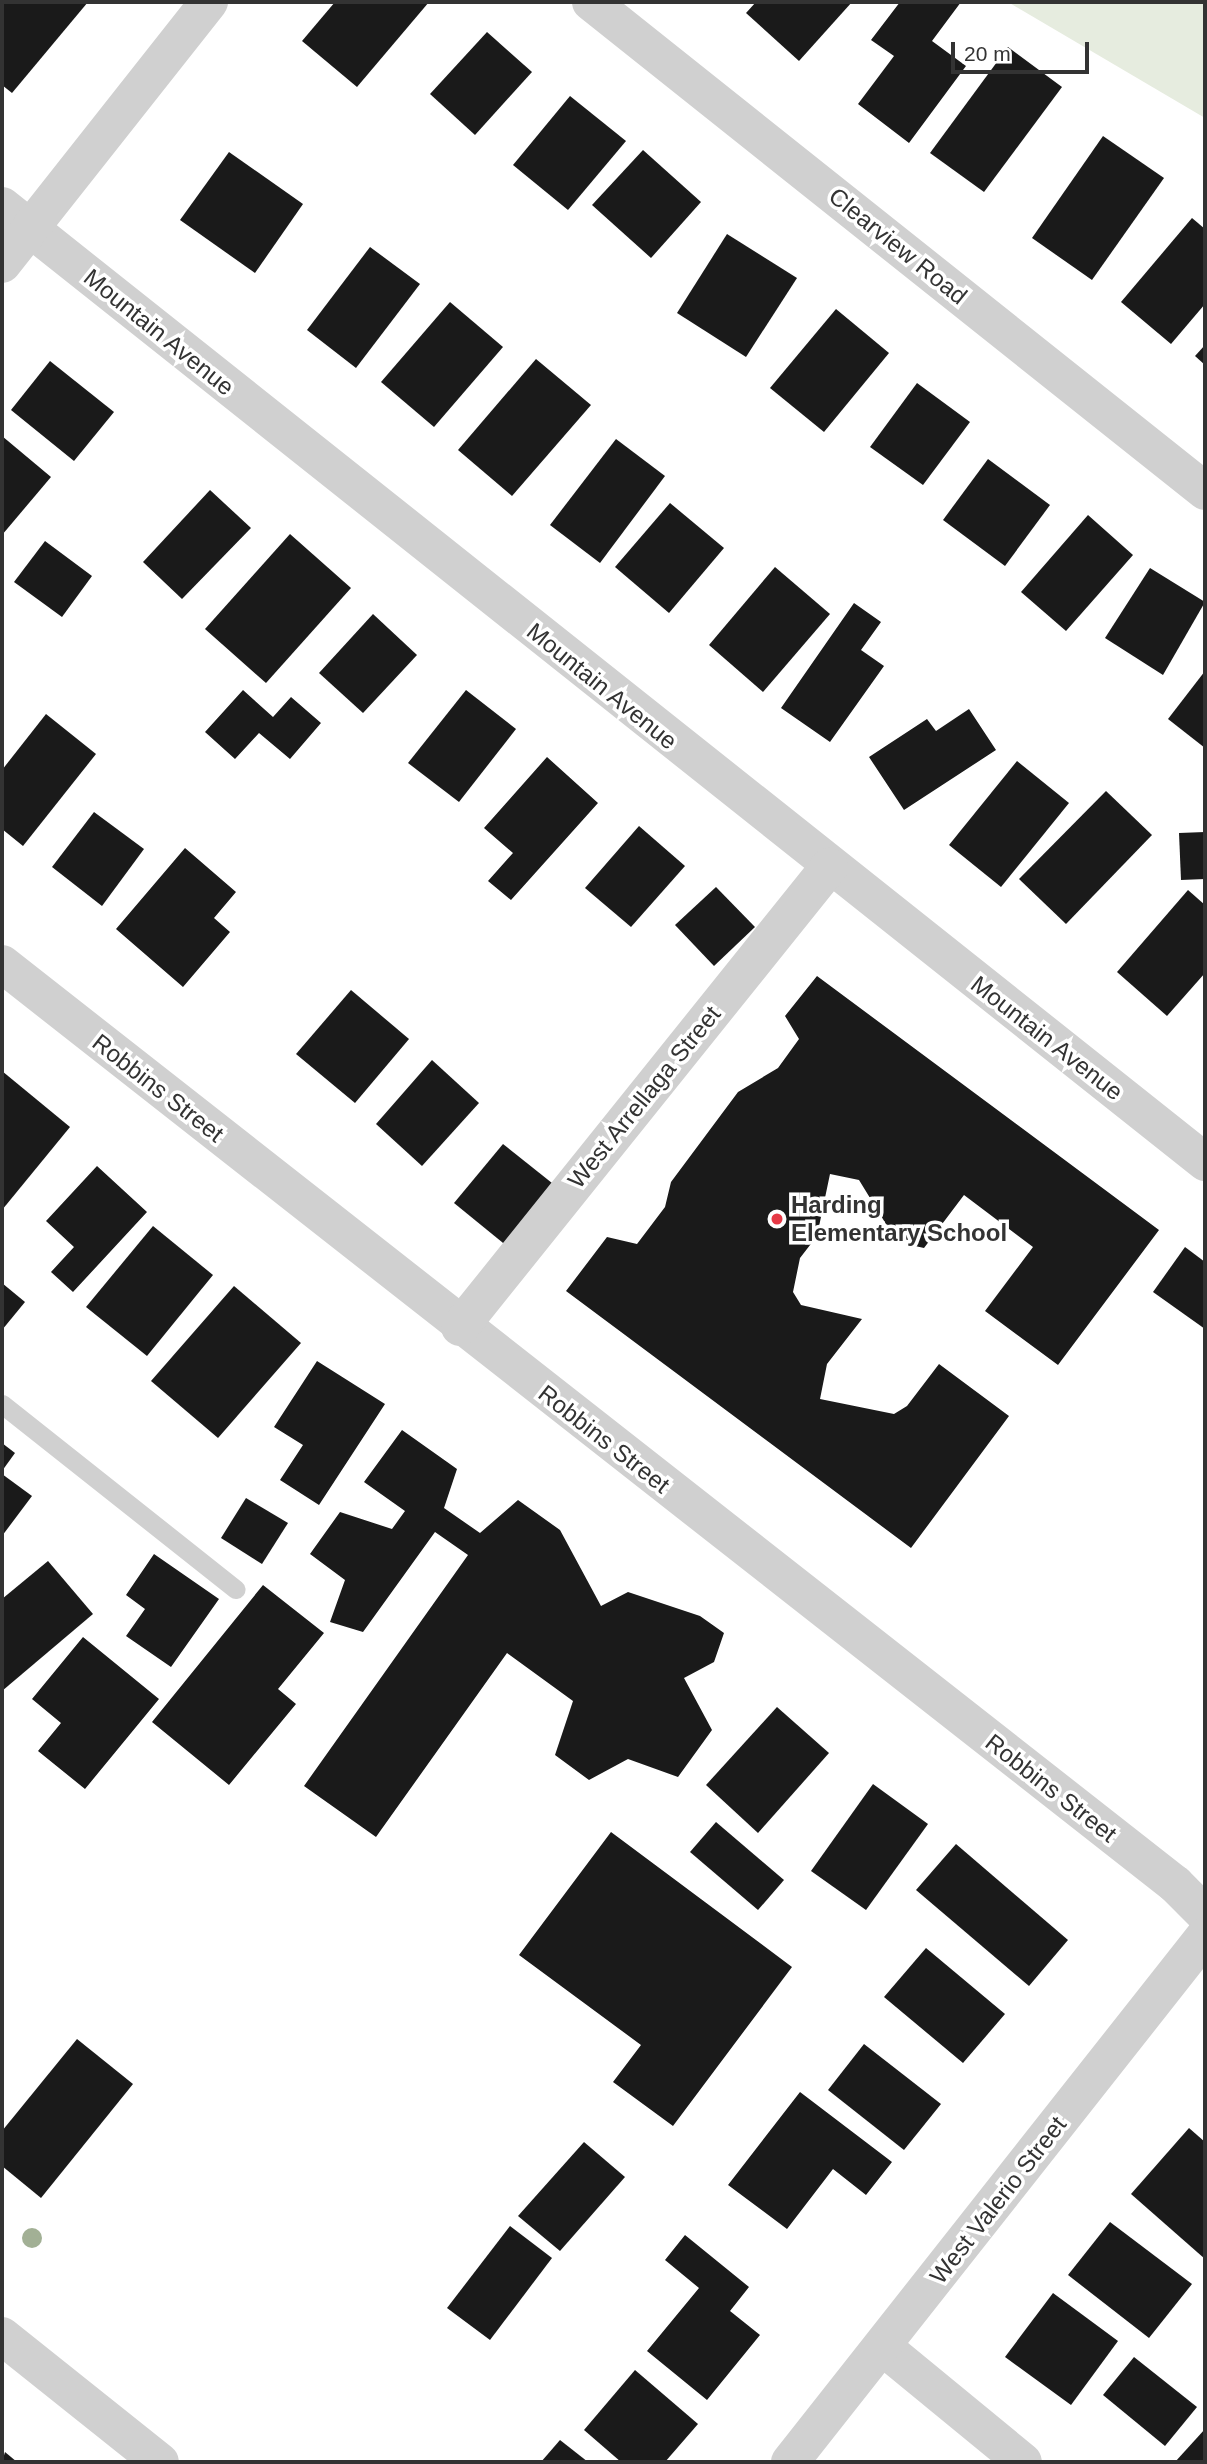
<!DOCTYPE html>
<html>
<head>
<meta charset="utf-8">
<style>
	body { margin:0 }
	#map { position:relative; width:1207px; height:2464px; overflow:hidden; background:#fff; font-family:Arial,sans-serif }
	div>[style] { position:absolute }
	.green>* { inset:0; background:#e6ecdf }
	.building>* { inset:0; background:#1a1a1a }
	.service>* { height:19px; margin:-9.5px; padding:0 9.5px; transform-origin:9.5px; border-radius:9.5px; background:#d0d0d0 }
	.minor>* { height:38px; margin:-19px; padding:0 19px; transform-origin:19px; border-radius:19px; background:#d0d0d0 }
	.tertiary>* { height:38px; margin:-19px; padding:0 19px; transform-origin:19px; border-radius:19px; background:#d0d0d0 }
	.trees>* { width:20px; height:20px; margin:-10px; border-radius:50%; background:#a2b095 }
	.dots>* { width:19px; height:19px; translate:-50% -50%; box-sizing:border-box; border:4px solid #fff; border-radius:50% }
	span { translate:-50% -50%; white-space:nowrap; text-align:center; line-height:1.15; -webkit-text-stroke:7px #fff; paint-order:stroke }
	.street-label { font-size:24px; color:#333 }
	.poi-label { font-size:24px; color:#333; font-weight:700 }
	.left { translate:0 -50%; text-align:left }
	.frame { position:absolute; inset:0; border:4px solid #333; pointer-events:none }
	.scale { position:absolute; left:951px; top:42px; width:138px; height:32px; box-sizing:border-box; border:4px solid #333; border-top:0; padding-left:9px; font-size:21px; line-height:24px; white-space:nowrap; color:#333; -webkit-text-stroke:5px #fff; paint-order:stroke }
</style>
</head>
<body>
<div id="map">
	<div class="green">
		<i style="clip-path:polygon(1008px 2px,1205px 2px,1205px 118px)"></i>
	</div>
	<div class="building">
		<i style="clip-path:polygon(4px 2px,88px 2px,12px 93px,2px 85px)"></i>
		<i style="clip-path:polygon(335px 2px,429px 2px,357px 87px,302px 41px)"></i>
		<i style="clip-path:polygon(756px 2px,852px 2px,799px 61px,746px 13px)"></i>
		<i style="clip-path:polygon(900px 2px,961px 2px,932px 41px,966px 66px,909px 143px,858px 104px,894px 56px,871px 40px)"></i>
		<i style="clip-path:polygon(487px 32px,532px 72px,475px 135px,430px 94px)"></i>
		<i style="clip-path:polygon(1008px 47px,1062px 87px,984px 192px,930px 153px)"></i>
		<i style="clip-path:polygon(570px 96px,626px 141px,568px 210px,513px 165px)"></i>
		<i style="clip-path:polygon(1103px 136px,1164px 178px,1092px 280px,1032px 238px)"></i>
		<i style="clip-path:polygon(643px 150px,701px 202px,651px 258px,592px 205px)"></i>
		<i style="clip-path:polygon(229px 152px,303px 204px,255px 273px,180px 220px)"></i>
		<i style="clip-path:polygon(1192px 218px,1205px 229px,1205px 304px,1171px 344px,1121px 302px)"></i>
		<i style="clip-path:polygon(727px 234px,797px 278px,746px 357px,677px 313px)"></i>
		<i style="clip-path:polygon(370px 247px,420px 284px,356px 368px,307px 330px)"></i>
		<i style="clip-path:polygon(450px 302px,503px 347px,434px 427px,381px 382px)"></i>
		<i style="clip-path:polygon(836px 309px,889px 353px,824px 432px,770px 388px)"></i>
		<i style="clip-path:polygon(1205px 345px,1205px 365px,1195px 356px)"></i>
		<i style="clip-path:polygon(536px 359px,591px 405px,512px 496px,458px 450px)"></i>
		<i style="clip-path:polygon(50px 361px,114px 412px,74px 461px,11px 410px)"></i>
		<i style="clip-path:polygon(917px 383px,970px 422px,923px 485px,870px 447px)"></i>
		<i style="clip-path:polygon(2px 436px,51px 477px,2px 535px)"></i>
		<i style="clip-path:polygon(616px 439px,665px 476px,600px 563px,550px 525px)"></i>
		<i style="clip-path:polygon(988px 459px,1050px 505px,1005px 566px,943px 520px)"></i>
		<i style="clip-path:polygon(210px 490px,251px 528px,182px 599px,143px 562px)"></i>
		<i style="clip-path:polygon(670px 503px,724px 548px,669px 613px,615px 567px)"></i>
		<i style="clip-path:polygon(1088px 515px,1133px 555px,1066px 631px,1021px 592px)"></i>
		<i style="clip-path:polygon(290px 534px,351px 588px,266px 683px,205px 629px)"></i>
		<i style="clip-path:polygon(45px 541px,92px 576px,62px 617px,14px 582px)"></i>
		<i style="clip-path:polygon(775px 567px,830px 614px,763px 692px,709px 645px)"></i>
		<i style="clip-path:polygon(1150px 568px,1205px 602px,1163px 675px,1105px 638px)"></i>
		<i style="clip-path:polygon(854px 603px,881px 622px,861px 650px,884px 666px,830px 742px,781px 708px)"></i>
		<i style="clip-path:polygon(373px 614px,417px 655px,363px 713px,319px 673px)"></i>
		<i style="clip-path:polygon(1205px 671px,1205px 748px,1168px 719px)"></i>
		<i style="clip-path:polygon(243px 690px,273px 717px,291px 697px,321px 723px,290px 759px,259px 733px,235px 759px,205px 732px)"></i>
		<i style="clip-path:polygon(466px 690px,516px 729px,459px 802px,408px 763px)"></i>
		<i style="clip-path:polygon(969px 709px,996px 750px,904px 810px,869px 757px,927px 719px,936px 731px)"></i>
		<i style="clip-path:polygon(46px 714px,96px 754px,23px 846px,2px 829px,2px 770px)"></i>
		<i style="clip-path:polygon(547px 757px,598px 803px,511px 900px,488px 881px,513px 853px,484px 828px)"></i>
		<i style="clip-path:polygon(1017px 761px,1069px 803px,1001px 887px,949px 845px)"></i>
		<i style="clip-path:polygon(1106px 791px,1152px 835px,1066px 924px,1019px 879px)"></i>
		<i style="clip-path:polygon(94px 812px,144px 849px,102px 906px,52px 867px)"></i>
		<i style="clip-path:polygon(639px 826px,685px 866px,631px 927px,585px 888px)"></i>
		<i style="clip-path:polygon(1205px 832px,1205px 879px,1181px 880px,1179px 833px)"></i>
		<i style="clip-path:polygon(185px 848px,236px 892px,214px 918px,230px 932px,183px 987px,116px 929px)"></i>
		<i style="clip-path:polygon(716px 887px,755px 927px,714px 966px,675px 925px)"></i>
		<i style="clip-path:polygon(1188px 890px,1205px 905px,1205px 973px,1167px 1016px,1117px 972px)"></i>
		<i style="clip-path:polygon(817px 976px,1159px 1230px,1058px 1365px,985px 1311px,1033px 1247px,964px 1195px,924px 1248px,897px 1242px,859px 1180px,830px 1174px,817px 1236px,800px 1258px,793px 1292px,801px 1305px,862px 1319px,827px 1364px,820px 1399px,894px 1414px,907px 1406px,939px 1364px,1009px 1416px,911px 1548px,566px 1291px,607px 1237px,637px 1244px,665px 1207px,671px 1182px,738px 1092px,778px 1068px,799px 1039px,785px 1016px)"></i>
		<i style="clip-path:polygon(351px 990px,409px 1039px,355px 1103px,296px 1054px)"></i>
		<i style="clip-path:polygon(432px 1060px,479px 1103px,422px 1166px,376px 1124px)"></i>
		<i style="clip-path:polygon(2px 1071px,70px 1127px,2px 1210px)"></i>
		<i style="clip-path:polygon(503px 1144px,557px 1187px,508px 1247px,454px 1203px)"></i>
		<i style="clip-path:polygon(97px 1166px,147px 1212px,73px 1292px,51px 1272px,74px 1247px,46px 1221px)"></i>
		<i style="clip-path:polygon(153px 1226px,213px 1275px,147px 1356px,86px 1307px)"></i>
		<i style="clip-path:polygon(1185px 1247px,1205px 1262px,1205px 1329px,1153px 1292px)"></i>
		<i style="clip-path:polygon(2px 1283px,25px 1302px,2px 1330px)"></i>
		<i style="clip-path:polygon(234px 1286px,301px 1343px,218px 1438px,151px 1381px)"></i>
		<i style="clip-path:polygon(317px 1361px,385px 1404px,319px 1505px,280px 1480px,303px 1445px,274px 1427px)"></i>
		<i style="clip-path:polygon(402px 1430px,457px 1469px,444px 1508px,480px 1533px,518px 1500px,560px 1530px,601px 1606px,628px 1592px,700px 1616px,724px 1633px,714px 1662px,684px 1678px,712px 1730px,678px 1777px,628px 1759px,589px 1780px,555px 1755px,573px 1701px,507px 1653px,376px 1837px,304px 1786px,468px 1555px,435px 1532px,363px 1632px,330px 1622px,345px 1580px,310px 1554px,340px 1512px,392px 1529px,405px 1511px,364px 1482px)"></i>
		<i style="clip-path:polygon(2px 1443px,15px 1453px,2px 1471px)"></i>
		<i style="clip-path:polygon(2px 1474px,32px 1496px,2px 1536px)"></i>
		<i style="clip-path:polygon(246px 1498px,288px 1523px,262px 1564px,221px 1538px)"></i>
		<i style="clip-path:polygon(154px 1554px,219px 1599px,171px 1667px,126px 1636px,145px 1609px,126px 1595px)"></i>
		<i style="clip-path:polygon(48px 1561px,93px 1614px,2px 1691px,2px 1599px)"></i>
		<i style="clip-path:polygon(263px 1585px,324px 1633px,278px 1689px,296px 1704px,229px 1785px,152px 1722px)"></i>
		<i style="clip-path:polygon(83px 1637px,159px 1699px,85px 1789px,38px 1751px,61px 1723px,32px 1699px)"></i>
		<i style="clip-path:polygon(777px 1707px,829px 1753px,758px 1833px,706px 1785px)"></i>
		<i style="clip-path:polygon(873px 1784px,928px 1824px,866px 1910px,811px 1871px)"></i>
		<i style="clip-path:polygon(716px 1822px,784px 1880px,758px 1910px,690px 1852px)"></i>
		<i style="clip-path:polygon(611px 1832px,792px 1967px,673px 2126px,613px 2082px,641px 2045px,519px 1955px)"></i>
		<i style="clip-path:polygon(956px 1844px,1068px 1940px,1029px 1986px,916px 1890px)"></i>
		<i style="clip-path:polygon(926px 1948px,1005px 2014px,963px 2063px,884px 1997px)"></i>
		<i style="clip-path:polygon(77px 2039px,133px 2084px,41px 2198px,2px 2166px,2px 2131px)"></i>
		<i style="clip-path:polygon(864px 2044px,941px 2104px,904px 2150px,828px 2090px)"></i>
		<i style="clip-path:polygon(800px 2092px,892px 2162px,866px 2195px,833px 2169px,787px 2229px,728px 2185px)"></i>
		<i style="clip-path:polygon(1189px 2128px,1205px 2142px,1205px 2259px,1131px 2194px)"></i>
		<i style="clip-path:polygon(584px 2142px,625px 2177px,560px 2251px,518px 2216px)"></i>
		<i style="clip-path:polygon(1110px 2222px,1192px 2284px,1149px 2338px,1068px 2275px)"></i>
		<i style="clip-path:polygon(510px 2226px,552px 2258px,490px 2340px,447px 2308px)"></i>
		<i style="clip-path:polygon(685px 2235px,749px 2287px,730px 2311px,760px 2335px,707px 2400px,647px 2351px,699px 2288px,665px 2260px)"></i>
		<i style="clip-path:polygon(1053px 2293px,1118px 2341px,1071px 2405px,1005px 2357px)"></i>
		<i style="clip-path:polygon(1134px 2357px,1197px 2407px,1165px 2446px,1103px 2395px)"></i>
		<i style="clip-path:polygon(635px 2370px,698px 2424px,665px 2462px,621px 2462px,584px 2430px)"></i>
		<i style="clip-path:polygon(1205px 2429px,1205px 2462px,1175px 2462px)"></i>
		<i style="clip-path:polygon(560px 2440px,588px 2462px,541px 2462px)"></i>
		<i style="clip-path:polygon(5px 2452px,17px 2462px,2px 2462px)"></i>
	</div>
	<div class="service">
		<i style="left:2px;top:1404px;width:298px;rotate:38.4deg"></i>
	</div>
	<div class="minor">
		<i style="left:591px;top:2px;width:785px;rotate:38.53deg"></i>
		<i style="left:2px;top:206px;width:1537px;rotate:38.47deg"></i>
		<i style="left:2px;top:264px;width:334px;rotate:-51.7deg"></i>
		<i style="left:2px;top:964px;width:1491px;rotate:38.11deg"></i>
		<i style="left:1175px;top:1884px;width:42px;rotate:45deg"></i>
		<i style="left:460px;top:1327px;width:590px;rotate:-51.26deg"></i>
		<i style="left:2px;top:2336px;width:202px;rotate:38.6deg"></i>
		<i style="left:883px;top:2347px;width:181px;rotate:39.4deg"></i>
	</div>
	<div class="tertiary">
		<i style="left:790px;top:2462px;width:670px;rotate:-51.73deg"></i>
	</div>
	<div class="trees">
		<i style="left:32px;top:2238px"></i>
	</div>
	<div class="dots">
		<i style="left:777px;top:1219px;background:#e63946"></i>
	</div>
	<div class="street-label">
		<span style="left:898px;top:246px;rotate:39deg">Clearview Road</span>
		<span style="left:159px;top:332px;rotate:39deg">Mountain Avenue</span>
		<span style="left:602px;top:686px;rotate:39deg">Mountain Avenue</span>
		<span style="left:1047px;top:1038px;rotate:38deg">Mountain Avenue</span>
		<span style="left:158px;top:1088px;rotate:38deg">Robbins Street</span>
		<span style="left:644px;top:1097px;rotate:-51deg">West Arrellaga Street</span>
		<span style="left:604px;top:1439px;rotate:38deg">Robbins Street</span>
		<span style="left:1051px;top:1788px;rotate:38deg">Robbins Street</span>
		<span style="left:998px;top:2200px;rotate:-52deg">West Valerio Street</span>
	</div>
	<div class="poi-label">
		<span class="left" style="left:791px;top:1219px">Harding<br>Elementary School</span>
	</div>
	<div class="frame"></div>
	<div class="scale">20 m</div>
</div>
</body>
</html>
